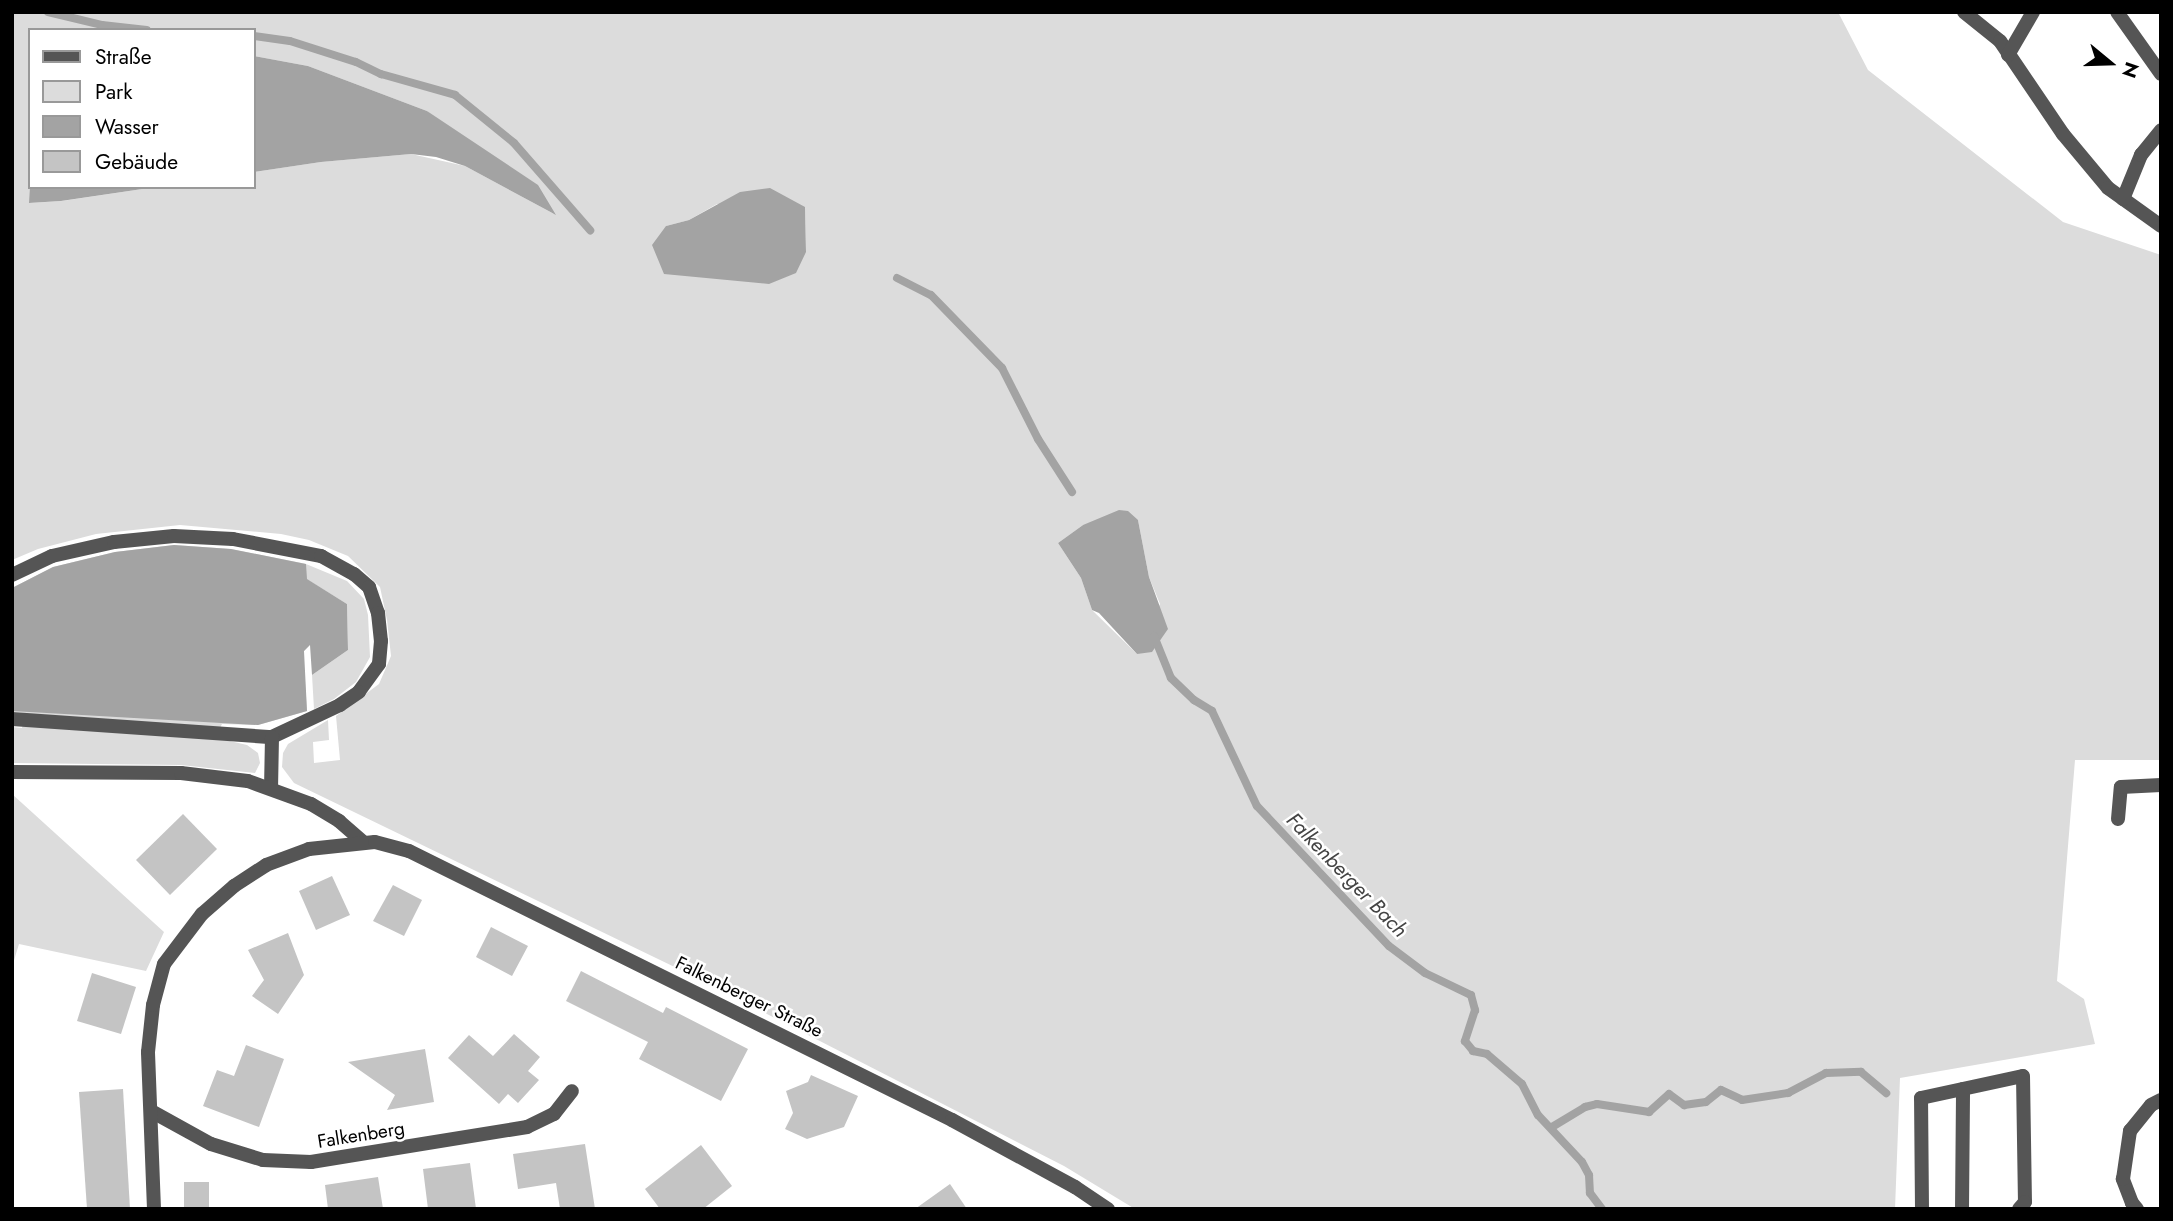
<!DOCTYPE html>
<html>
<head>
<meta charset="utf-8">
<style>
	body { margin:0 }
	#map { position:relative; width:2173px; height:1221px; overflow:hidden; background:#fff; font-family:Jost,sans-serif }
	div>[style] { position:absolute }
	.green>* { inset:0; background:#dcdcdc }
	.water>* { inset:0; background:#a3a3a3 }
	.stream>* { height:8px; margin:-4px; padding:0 4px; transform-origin:4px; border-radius:4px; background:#a3a3a3 }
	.building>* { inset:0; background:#c4c4c4 }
	.service>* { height:14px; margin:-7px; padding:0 7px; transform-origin:7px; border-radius:7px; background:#555 }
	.minor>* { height:14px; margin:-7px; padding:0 7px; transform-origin:7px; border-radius:7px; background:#555 }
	span { translate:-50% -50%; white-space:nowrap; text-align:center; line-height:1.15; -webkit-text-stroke:5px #fff; paint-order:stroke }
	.street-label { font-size:19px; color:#000 }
	.water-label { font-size:21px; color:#444; font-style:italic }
	.frame { position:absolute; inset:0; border:14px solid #000; pointer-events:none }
	.legend { position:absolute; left:28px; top:28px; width:228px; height:161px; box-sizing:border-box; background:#fff; border:2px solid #999; margin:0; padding:9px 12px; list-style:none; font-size:21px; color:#000 }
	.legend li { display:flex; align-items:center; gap:14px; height:35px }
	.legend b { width:35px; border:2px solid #999 }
	.north { position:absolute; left:2075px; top:28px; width:70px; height:70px; -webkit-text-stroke:5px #fff; paint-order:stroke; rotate:109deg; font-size:19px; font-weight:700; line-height:28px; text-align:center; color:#000 }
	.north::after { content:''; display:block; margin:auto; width:24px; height:32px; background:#000; clip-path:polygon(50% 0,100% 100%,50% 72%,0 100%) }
</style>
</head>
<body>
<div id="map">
	<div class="green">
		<i style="clip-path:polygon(evenodd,12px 12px,1838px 12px,1868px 70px,2063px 222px,2161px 255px,2161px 760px,2075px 760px,2057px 981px,2084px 999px,2095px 1044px,1900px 1078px,1895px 1209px,1135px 1209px,1064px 1166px,687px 973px,294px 783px,282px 767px,283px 753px,288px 744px,328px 720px,329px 740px,313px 742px,314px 763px,340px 760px,336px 716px,379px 684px,391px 656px,387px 620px,380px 587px,348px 556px,309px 540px,281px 534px,180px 525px,96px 534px,38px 549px,12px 560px,12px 12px,30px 30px,254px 30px,254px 56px,308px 66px,427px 111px,554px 214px,465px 166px,411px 154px,321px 162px,254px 172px,254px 187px,156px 187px,62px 201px,30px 203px,30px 30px,12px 12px,717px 204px,805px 207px,806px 252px,666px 226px,689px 220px,717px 204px,12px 12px,1138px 520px,1149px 577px,1160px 604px,1137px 654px,1092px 610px,1081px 578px,1058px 543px,1083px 525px,1138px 520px)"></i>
		<i style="clip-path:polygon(174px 545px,231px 549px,306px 564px,347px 581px,364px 599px,368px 615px,370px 657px,356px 682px,334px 699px,314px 709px,312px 675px,348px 650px,347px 604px,308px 580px,310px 644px,303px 652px,307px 711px,258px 725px,222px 724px,219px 730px,221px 739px,247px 745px,258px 753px,260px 763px,255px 773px,181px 765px,12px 763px,12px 727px,22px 728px,24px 713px,12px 712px,12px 588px,53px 567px,115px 552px)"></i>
		<i style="clip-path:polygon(12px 794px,164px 932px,146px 971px,19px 944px,12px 967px)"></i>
	</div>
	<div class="water">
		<i style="clip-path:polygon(254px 56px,308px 66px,427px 111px,538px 185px,556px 215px,465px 166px,436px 157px,411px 154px,321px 162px,254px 172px)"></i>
		<i style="clip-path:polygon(30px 187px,156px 187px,61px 201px,29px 203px)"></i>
		<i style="clip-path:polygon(770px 188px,805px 207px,806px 252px,796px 273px,769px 284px,664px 274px,652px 245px,666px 226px,689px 220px,740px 192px)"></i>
		<i style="clip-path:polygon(1119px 510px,1128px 511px,1138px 520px,1149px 577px,1168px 629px,1152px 652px,1137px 654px,1099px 613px,1092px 610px,1081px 578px,1058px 543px,1083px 525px)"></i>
		<i style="clip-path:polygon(174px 545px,231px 549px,306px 564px,307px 579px,347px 604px,348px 650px,312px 675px,310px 645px,304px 651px,307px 711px,258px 725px,12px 711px,12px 588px,53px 567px,115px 552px)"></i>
	</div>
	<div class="stream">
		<i style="left:48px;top:12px;width:56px;rotate:13.5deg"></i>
		<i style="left:102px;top:25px;width:45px;rotate:6.3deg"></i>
		<i style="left:254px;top:36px;width:36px;rotate:8deg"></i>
		<i style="left:290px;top:41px;width:69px;rotate:17.7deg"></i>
		<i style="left:356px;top:62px;width:28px;rotate:26deg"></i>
		<i style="left:381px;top:74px;width:77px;rotate:15.8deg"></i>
		<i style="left:455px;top:95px;width:76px;rotate:39.1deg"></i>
		<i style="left:514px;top:143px;width:116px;rotate:48.9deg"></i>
		<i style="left:897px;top:278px;width:38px;rotate:27deg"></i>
		<i style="left:931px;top:295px;width:102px;rotate:45.8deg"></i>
		<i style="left:1002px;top:368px;width:80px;rotate:63.1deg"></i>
		<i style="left:1038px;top:439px;width:63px;rotate:57.3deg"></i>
		<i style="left:1154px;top:636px;width:45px;rotate:68deg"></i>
		<i style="left:1171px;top:678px;width:32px;rotate:44deg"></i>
		<i style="left:1194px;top:700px;width:21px;rotate:31deg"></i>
		<i style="left:1212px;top:711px;width:105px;rotate:64.7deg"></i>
		<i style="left:1257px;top:806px;width:192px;rotate:46.7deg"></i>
		<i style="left:1389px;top:946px;width:45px;rotate:36.9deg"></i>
		<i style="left:1425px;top:973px;width:51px;rotate:25.6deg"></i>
		<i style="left:1471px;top:995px;width:16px;rotate:75deg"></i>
		<i style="left:1475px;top:1010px;width:33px;rotate:108deg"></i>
		<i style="left:1465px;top:1041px;width:13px;rotate:51deg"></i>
		<i style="left:1473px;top:1051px;width:14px;rotate:12deg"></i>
		<i style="left:1487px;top:1054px;width:46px;rotate:40.6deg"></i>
		<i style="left:1522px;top:1084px;width:35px;rotate:63deg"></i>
		<i style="left:1538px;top:1115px;width:64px;rotate:46.9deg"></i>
		<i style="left:1582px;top:1162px;width:15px;rotate:62deg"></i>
		<i style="left:1589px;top:1175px;width:18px;rotate:87deg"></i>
		<i style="left:1590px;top:1193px;width:20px;rotate:53deg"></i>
		<i style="left:1552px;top:1127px;width:39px;rotate:-31deg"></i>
		<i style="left:1585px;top:1107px;width:12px;rotate:-14deg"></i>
		<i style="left:1597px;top:1104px;width:53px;rotate:8.7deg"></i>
		<i style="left:1649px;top:1112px;width:27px;rotate:-42deg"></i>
		<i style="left:1669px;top:1094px;width:19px;rotate:36deg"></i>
		<i style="left:1684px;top:1105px;width:22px;rotate:-8deg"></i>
		<i style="left:1706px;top:1102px;width:19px;rotate:-39deg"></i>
		<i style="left:1721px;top:1090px;width:23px;rotate:25deg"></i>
		<i style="left:1742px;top:1100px;width:47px;rotate:-8.7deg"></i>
		<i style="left:1788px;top:1093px;width:43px;rotate:-27.8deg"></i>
		<i style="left:1826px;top:1073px;width:35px;rotate:-2deg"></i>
		<i style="left:1861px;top:1072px;width:33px;rotate:40deg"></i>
	</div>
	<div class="building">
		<i style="clip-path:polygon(183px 814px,217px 849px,170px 895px,136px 860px)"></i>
		<i style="clip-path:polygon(332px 876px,350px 915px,316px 930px,299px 891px)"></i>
		<i style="clip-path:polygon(393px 885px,422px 900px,404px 936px,373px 921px)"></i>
		<i style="clip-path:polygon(491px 927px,528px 946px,512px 976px,476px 957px)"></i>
		<i style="clip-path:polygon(288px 933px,304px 975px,278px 1014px,252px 996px,264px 980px,248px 950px)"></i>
		<i style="clip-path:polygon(581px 971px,663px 1013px,666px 1007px,748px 1049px,721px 1101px,639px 1059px,648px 1042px,566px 1001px)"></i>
		<i style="clip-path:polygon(92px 973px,136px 987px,121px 1034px,77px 1021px)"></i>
		<i style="clip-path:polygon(514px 1034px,540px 1057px,528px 1071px,539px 1080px,518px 1103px,508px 1094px,499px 1104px,448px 1058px,469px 1035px,493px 1056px)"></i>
		<i style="clip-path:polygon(246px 1045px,284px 1059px,259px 1127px,203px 1106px,217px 1070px,234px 1076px)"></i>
		<i style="clip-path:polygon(425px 1049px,434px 1102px,387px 1110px,395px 1095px,348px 1062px)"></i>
		<i style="clip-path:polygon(811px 1075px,858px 1096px,844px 1127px,807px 1139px,785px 1129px,793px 1113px,786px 1091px,808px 1082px)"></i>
		<i style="clip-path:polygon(123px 1089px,130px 1209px,87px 1209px,79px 1092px)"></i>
		<i style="clip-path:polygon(585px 1144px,595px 1209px,560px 1209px,556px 1183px,518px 1189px,513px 1154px)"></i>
		<i style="clip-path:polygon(701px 1145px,732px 1186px,703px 1209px,660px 1209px,645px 1189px)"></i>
		<i style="clip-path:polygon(470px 1163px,476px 1209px,428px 1209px,423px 1169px)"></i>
		<i style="clip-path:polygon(378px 1177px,383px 1209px,328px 1209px,325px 1185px)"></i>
		<i style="clip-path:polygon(184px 1182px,209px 1182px,209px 1209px,184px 1209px)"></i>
		<i style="clip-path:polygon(950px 1184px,967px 1209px,915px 1209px)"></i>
	</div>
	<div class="service">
		<i style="left:1964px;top:12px;width:46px;rotate:38.9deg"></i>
		<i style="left:2000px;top:41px;width:112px;rotate:55.9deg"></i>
		<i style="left:2063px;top:134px;width:70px;rotate:50.2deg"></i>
		<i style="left:2108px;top:188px;width:65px;rotate:35.6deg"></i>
		<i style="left:2117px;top:12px;width:76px;rotate:54.6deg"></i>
		<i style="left:2008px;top:55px;width:50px;rotate:-59.8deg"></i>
		<i style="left:2123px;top:199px;width:48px;rotate:-67.8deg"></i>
		<i style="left:2141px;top:155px;width:32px;rotate:-51deg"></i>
		<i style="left:12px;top:575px;width:44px;rotate:-25.4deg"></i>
		<i style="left:52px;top:556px;width:64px;rotate:-12.7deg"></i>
		<i style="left:114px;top:542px;width:60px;rotate:-5.7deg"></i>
		<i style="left:174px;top:536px;width:59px;rotate:2.9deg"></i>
		<i style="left:233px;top:539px;width:90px;rotate:10.9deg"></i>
		<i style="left:321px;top:556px;width:38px;rotate:29deg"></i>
		<i style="left:354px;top:574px;width:20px;rotate:41deg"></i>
		<i style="left:369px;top:587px;width:28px;rotate:71deg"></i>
		<i style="left:378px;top:613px;width:28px;rotate:84deg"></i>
		<i style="left:381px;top:641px;width:23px;rotate:95deg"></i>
		<i style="left:379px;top:664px;width:34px;rotate:126deg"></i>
		<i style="left:359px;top:692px;width:23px;rotate:146deg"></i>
		<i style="left:340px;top:705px;width:75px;rotate:154.8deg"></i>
		<i style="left:12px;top:719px;width:261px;rotate:4deg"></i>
		<i style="left:272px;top:737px;width:51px;rotate:91.1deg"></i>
		<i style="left:12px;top:772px;width:169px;rotate:0.3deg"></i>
		<i style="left:181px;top:773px;width:67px;rotate:6.8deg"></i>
		<i style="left:248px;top:781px;width:67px;rotate:20.1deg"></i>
		<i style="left:311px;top:804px;width:33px;rotate:31deg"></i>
		<i style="left:339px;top:821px;width:32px;rotate:41deg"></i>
		<i style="left:2118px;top:819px;width:32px;rotate:-85deg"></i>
		<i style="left:2121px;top:787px;width:40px;rotate:-2.9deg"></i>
		<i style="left:1922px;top:1209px;width:111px;rotate:-90.5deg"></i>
		<i style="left:1921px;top:1098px;width:104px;rotate:-12.2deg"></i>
		<i style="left:2023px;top:1076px;width:126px;rotate:89.1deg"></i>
		<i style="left:2025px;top:1202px;width:9px;rotate:131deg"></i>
		<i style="left:1962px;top:1209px;width:120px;rotate:-89.5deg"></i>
		<i style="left:2137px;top:1209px;width:8px;rotate:-130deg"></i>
		<i style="left:2132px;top:1203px;width:26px;rotate:-111deg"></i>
		<i style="left:2123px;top:1179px;width:49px;rotate:-81.7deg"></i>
		<i style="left:2130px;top:1131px;width:33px;rotate:-51deg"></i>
		<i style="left:2151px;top:1105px;width:11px;rotate:-27deg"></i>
	</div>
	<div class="minor">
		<i style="left:151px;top:1111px;width:68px;rotate:28.8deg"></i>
		<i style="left:211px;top:1144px;width:54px;rotate:17.1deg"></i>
		<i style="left:263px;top:1160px;width:48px;rotate:2.4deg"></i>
		<i style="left:311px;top:1162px;width:219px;rotate:-9.2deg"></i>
		<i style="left:527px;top:1127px;width:30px;rotate:-26deg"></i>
		<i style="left:554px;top:1114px;width:29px;rotate:-52deg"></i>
		<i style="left:154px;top:1209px;width:157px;rotate:-92.2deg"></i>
		<i style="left:148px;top:1052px;width:47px;rotate:-83.9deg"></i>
		<i style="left:153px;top:1005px;width:42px;rotate:-75deg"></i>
		<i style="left:164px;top:964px;width:63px;rotate:-52.8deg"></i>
		<i style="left:202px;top:914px;width:43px;rotate:-41.2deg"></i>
		<i style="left:234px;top:886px;width:38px;rotate:-33deg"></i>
		<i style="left:266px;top:865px;width:46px;rotate:-20.4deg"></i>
		<i style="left:309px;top:849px;width:66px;rotate:-6.1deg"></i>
		<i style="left:375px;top:842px;width:35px;rotate:15deg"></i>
		<i style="left:409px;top:851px;width:606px;rotate:26.35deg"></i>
		<i style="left:952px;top:1120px;width:140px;rotate:28.6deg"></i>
		<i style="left:1075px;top:1187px;width:40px;rotate:34deg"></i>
	</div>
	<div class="street-label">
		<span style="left:749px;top:997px;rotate:26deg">Falkenberger Straße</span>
		<span style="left:361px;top:1135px;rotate:-9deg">Falkenberg</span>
	</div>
	<div class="water-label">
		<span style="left:1347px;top:875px;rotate:46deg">Falkenberger Bach</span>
	</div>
	<div class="frame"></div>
	<ul class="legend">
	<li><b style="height:9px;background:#555"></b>Straße</li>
	<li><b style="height:19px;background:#dcdcdc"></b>Park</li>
	<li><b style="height:19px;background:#a3a3a3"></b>Wasser</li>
	<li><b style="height:19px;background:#c4c4c4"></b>Gebäude</li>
	</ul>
	<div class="north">N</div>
</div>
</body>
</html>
